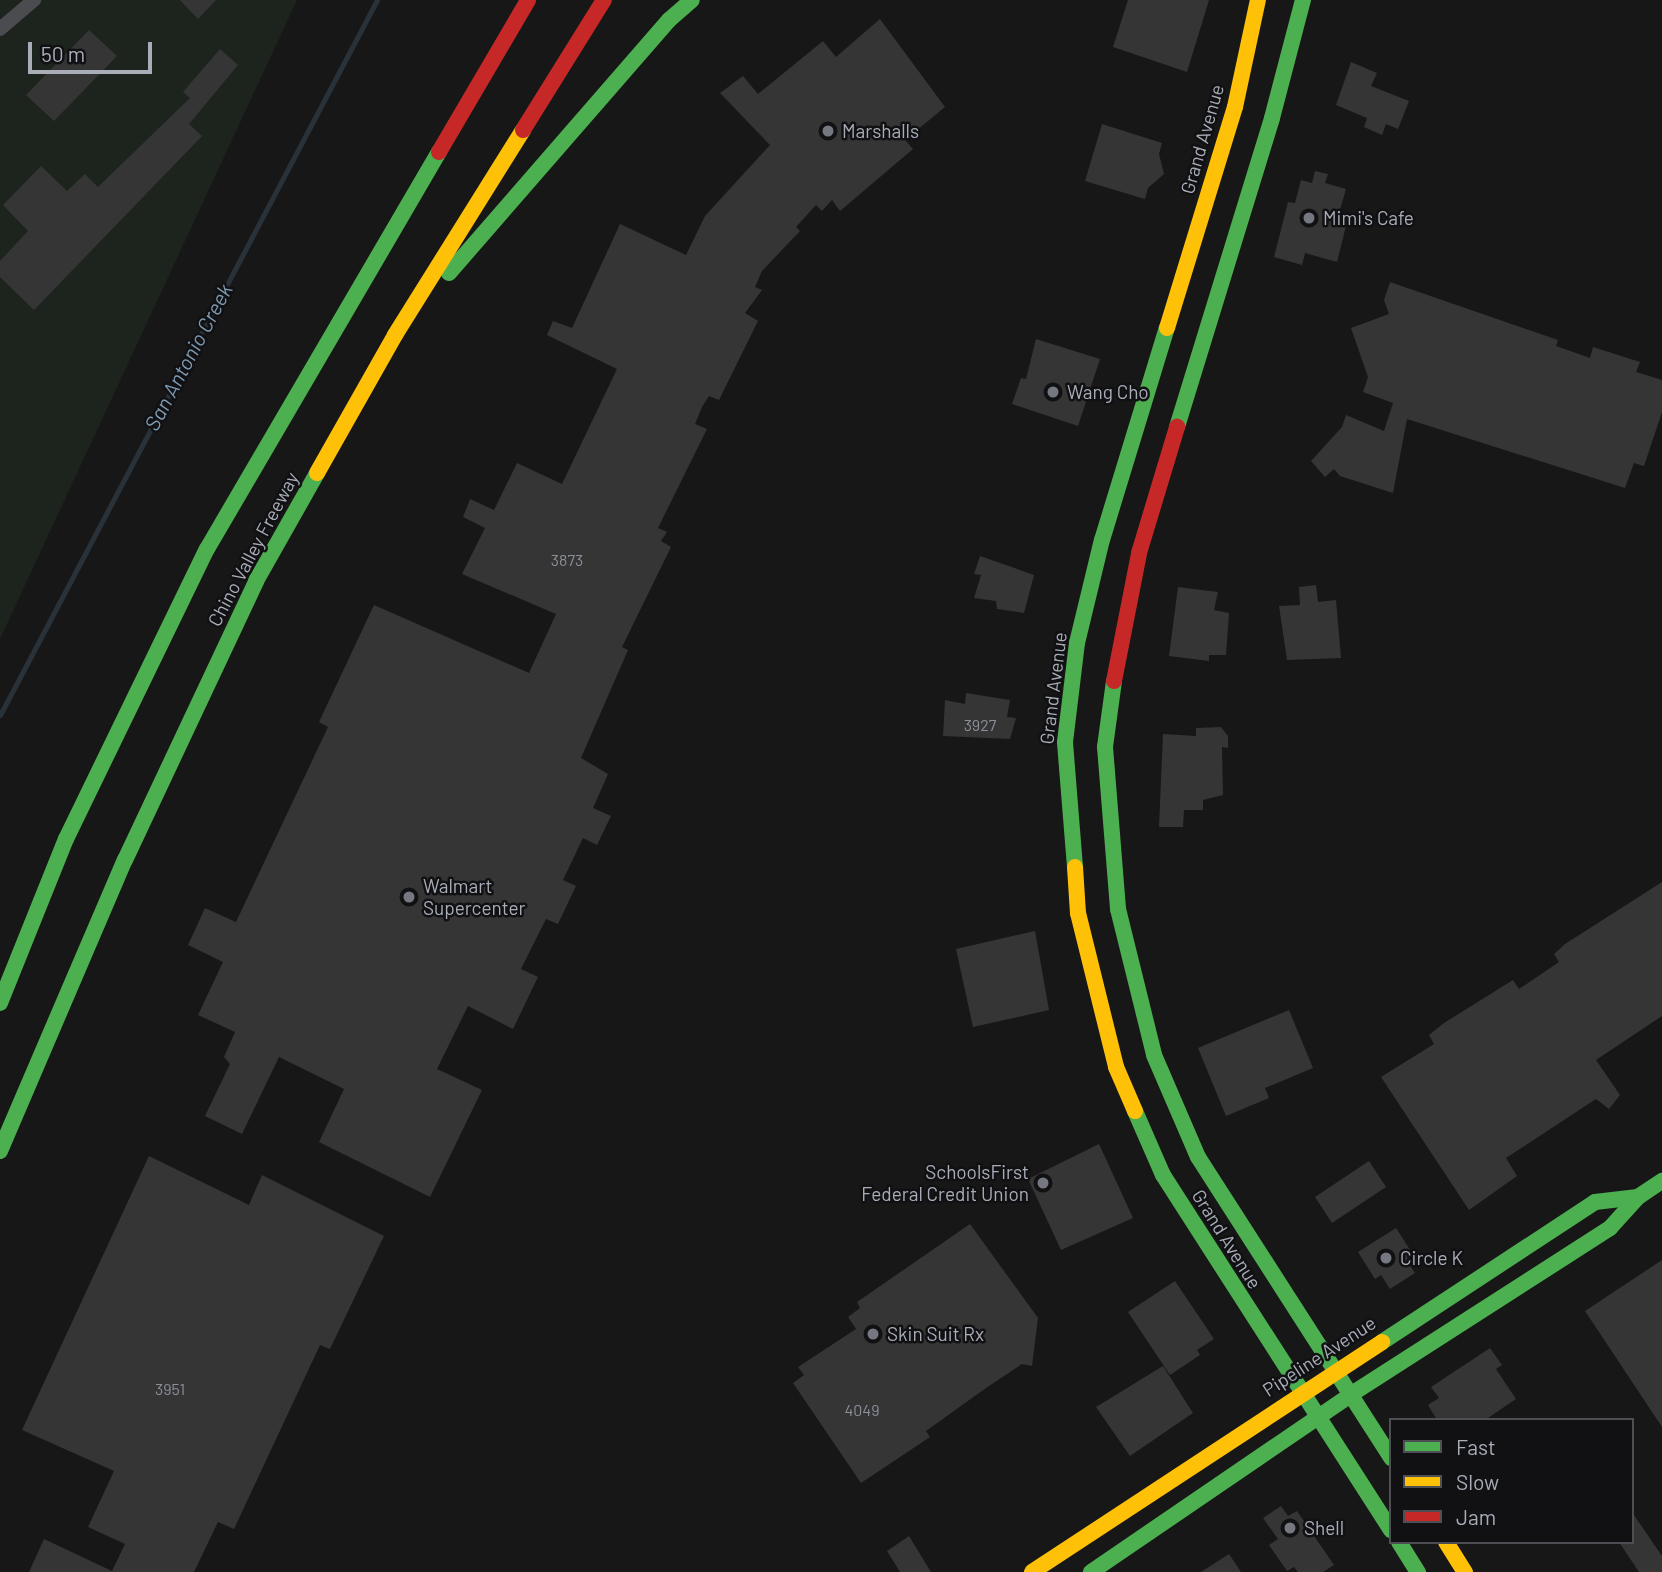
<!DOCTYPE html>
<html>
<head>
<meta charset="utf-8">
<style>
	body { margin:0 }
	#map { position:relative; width:1662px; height:1572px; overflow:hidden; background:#171717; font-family:Barlow,sans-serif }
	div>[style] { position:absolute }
	.green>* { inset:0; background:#1d241e }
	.stream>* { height:5px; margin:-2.5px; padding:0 2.5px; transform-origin:2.5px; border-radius:2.5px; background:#2a3239 }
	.building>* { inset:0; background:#353536 }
	.street>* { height:14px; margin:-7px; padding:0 7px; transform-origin:7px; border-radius:7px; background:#4b4c50 }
	.fast>* { height:16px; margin:-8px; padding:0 8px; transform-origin:8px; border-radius:8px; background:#4caf50 }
	.slow>* { height:16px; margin:-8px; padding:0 8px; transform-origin:8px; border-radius:8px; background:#ffc107 }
	.jam>* { height:16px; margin:-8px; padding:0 8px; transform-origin:8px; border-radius:8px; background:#c62828 }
	.dots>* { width:19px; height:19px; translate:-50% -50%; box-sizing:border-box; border:4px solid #111113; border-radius:50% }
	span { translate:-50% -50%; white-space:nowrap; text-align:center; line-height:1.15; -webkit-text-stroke:5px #111113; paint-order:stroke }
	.number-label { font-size:16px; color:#8b8f98 }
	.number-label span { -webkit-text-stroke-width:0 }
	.poi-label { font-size:19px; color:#a8adb8 }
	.left { translate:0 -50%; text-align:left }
	.right { translate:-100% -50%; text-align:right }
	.street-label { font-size:19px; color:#a8adb8 }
	.water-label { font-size:21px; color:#7f9bb3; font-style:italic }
	.legend { position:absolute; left:1389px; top:1418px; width:245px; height:126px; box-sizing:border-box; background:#111113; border:2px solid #4d4f55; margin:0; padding:9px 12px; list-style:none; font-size:21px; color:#a8adb8 }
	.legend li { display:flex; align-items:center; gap:14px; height:35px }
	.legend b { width:35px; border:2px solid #4d4f55 }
	.scale { position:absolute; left:28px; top:42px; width:124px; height:32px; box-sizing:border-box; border:4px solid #a8adb8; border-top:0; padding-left:9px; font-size:21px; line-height:24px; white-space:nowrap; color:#a8adb8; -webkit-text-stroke:5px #111113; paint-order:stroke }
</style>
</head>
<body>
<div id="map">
	<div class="green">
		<i style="clip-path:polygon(0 0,297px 0,0 639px)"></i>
	</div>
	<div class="stream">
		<i style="left:0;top:715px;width:808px;rotate:-62.2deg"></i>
	</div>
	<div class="building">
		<i style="clip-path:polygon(180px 0,216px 0,198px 19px)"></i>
		<i style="clip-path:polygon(1128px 0,1209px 0,1187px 72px,1113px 47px)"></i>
		<i style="clip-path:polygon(880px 19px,945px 107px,905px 140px,913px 149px,840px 211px,832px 200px,822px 211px,816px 205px,796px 227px,800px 231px,762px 271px,755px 287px,762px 290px,745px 313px,758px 321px,719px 400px,709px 396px,702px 407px,695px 424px,707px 429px,658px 528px,667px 532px,661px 541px,671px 547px,622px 647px,628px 650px,581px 758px,608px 774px,593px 808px,611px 816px,597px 845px,583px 838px,563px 880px,576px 886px,558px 924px,546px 919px,521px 969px,538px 977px,513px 1029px,468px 1006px,437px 1069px,482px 1090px,430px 1197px,319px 1142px,344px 1089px,279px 1057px,242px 1134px,205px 1116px,230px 1064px,224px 1057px,235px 1032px,198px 1015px,223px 962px,188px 945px,205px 908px,236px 922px,328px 727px,319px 722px,374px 605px,529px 673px,556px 614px,462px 574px,485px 528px,463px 517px,470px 499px,494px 510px,517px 463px,562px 484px,617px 369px,547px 335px,553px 321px,572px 328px,620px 224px,686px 255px,705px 216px,770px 145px,720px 93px,743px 76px,758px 94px,823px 41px,836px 57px)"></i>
		<i style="clip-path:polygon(89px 30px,117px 56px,54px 121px,26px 95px)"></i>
		<i style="clip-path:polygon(220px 49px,238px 65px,189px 124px,202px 136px,34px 310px,0 277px,0 261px,28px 231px,3px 205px,41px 166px,67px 191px,85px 174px,98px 187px,190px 98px,183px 92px)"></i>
		<i style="clip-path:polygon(1351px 62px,1377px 73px,1371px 86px,1409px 101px,1398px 129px,1386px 124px,1382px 135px,1364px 127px,1367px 118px,1336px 105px)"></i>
		<i style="clip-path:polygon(1102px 124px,1162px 143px,1159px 154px,1164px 174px,1148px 188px,1145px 199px,1085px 181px)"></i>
		<i style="clip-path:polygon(1315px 171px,1328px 174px,1325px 183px,1346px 189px,1336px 224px,1346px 226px,1337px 262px,1305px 253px,1302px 265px,1274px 257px,1288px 202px,1295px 203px,1301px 180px,1312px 183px)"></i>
		<i style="clip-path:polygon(1390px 282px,1558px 340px,1556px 346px,1590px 358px,1593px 347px,1640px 362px,1636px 372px,1662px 380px,1662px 412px,1644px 466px,1634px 463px,1625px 488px,1407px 419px,1393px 493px,1340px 476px,1334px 469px,1325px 477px,1311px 461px,1342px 427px,1346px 415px,1384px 431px,1393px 403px,1363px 392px,1368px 377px,1351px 328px,1389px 314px,1384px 300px)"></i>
		<i style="clip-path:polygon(1036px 339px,1100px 359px,1078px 426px,1012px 404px,1021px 378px,1026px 379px)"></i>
		<i style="clip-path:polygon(980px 556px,1034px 575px,1024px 613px,997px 609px,996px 601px,974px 598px,981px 575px,974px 574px)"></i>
		<i style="clip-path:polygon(1316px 585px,1318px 602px,1336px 600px,1341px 658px,1287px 660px,1279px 606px,1300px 605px,1299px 587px)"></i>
		<i style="clip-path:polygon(1178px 587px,1218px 592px,1214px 610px,1229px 613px,1226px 655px,1209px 655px,1209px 661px,1169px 656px)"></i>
		<i style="clip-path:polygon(966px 693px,1010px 700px,1007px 717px,1016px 718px,1010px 739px,943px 736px,945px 700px,965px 704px)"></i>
		<i style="clip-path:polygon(1221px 727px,1228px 736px,1228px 748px,1222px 747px,1223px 795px,1203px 800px,1203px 810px,1184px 810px,1183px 827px,1159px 827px,1163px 734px,1196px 736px,1196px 728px)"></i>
		<i style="clip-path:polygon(1662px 882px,1662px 1016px,1596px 1060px,1620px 1095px,1609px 1109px,1596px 1099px,1506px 1158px,1517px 1176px,1469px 1210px,1381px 1077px,1434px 1044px,1429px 1035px,1444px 1023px,1513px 980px,1519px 989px,1559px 962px,1554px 954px,1565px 944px)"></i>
		<i style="clip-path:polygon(1035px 931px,1049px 1010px,973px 1027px,956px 949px)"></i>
		<i style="clip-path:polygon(1289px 1010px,1313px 1068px,1265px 1088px,1269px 1098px,1226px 1116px,1198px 1048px)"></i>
		<i style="clip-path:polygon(1099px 1144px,1133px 1218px,1061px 1250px,1028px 1179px)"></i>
		<i style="clip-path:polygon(149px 1156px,249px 1205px,262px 1175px,384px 1236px,330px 1349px,320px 1345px,234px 1529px,218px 1522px,194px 1572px,29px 1572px,44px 1539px,112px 1571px,125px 1544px,88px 1527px,114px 1471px,22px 1430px)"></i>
		<i style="clip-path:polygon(1369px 1161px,1386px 1187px,1332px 1223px,1315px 1197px)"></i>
		<i style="clip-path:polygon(970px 1224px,1038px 1318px,1032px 1366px,1022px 1364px,986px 1388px,926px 1431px,930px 1437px,861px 1483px,793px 1383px,804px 1375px,798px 1367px,856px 1329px,848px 1317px,860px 1308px,857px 1302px)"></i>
		<i style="clip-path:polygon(1396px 1228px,1414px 1256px,1407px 1261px,1415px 1273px,1390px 1289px,1381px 1275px,1375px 1279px,1358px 1252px)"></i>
		<i style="clip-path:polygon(1662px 1260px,1662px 1427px,1585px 1311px)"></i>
		<i style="clip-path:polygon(1175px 1281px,1214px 1339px,1197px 1350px,1200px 1355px,1170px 1375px,1128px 1312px)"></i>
		<i style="clip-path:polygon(1490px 1348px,1502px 1365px,1496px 1369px,1516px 1399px,1485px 1420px,1437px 1420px,1428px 1405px,1439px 1398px,1431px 1387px)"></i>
		<i style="clip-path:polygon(1163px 1366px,1193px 1413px,1130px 1456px,1096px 1407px)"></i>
		<i style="clip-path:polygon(1281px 1506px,1288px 1516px,1297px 1511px,1334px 1565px,1323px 1572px,1298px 1572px,1294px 1567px,1287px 1571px,1269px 1545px,1278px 1539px,1263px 1518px)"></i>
		<i style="clip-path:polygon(1632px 1512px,1662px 1556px,1662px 1572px,1639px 1572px,1619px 1542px,1632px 1542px)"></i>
		<i style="clip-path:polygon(909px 1536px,931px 1572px,900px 1572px,887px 1551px)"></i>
		<i style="clip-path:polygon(1229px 1554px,1241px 1572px,1201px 1572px)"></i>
	</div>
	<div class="street">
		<i style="left:0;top:29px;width:45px;rotate:-40.5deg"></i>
	</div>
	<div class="fast">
		<i style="left:449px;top:273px;width:335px;rotate:-49deg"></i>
		<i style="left:669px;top:20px;width:30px;rotate:-41deg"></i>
		<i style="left:1177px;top:427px;width:323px;rotate:-72.9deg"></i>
		<i style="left:1272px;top:118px;width:122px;rotate:-75.3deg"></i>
		<i style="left:1114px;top:681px;width:67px;rotate:97.8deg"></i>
		<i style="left:1105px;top:747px;width:163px;rotate:85.4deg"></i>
		<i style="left:1118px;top:909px;width:150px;rotate:76.1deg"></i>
		<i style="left:1154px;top:1055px;width:111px;rotate:66.7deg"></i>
		<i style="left:1198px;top:1157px;width:358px;rotate:57.3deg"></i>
		<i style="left:1075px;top:867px;width:125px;rotate:-94.6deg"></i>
		<i style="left:1065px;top:742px;width:100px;rotate:-83.1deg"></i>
		<i style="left:1077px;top:643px;width:106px;rotate:-76.4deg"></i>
		<i style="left:1102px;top:540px;width:222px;rotate:-73deg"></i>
		<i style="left:0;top:1003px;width:177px;rotate:-68.1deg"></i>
		<i style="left:66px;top:839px;width:322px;rotate:-64.1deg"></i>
		<i style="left:207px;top:549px;width:460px;rotate:-59.7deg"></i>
		<i style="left:1135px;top:1111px;width:70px;rotate:66.4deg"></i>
		<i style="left:1163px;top:1175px;width:422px;rotate:57.3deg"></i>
		<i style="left:0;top:1151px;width:317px;rotate:-66.8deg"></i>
		<i style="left:125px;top:860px;width:308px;rotate:-64.8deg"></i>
		<i style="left:256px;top:581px;width:124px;rotate:-60.5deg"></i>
		<i style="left:1382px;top:1342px;width:255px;rotate:-33.3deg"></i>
		<i style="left:1595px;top:1202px;width:43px;rotate:-6.6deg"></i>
		<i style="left:1399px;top:1542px;width:36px;rotate:58deg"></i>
		<i style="left:1091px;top:1572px;width:314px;rotate:-34.3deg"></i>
		<i style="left:1350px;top:1395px;width:309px;rotate:-32.7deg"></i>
		<i style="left:1610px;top:1228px;width:42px;rotate:-47.9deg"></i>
		<i style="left:1638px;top:1197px;width:29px;rotate:-34deg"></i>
	</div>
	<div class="slow">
		<i style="left:1167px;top:328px;width:231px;rotate:-72.9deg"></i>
		<i style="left:1235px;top:107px;width:109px;rotate:-77.9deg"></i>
		<i style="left:317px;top:473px;width:159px;rotate:-60.5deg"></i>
		<i style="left:395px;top:335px;width:242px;rotate:-58deg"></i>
		<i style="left:1075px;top:867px;width:46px;rotate:86.3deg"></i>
		<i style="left:1078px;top:913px;width:159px;rotate:76.1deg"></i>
		<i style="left:1116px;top:1067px;width:48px;rotate:66.6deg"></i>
		<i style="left:1446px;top:1542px;width:36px;rotate:58deg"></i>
		<i style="left:1032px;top:1572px;width:419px;rotate:-33.3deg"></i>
	</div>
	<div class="jam">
		<i style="left:523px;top:130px;width:153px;rotate:-58.1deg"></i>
		<i style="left:439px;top:152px;width:176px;rotate:-59.6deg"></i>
		<i style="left:1114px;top:681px;width:130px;rotate:-78.9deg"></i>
		<i style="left:1139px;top:553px;width:132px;rotate:-73.2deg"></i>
	</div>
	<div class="dots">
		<i style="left:828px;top:131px;background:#757880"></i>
		<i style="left:1309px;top:218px;background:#757880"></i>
		<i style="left:1053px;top:392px;background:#757880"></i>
		<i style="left:409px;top:897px;background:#757880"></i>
		<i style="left:1043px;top:1183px;background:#757880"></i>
		<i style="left:1386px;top:1258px;background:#757880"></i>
		<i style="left:873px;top:1334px;background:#757880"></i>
		<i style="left:1290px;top:1528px;background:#757880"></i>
	</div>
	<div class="number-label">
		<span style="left:567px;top:560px">3873</span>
		<span style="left:980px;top:725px">3927</span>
		<span style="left:170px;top:1389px">3951</span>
		<span style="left:862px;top:1410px">4049</span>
	</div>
	<div class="poi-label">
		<span class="left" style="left:842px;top:131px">Marshalls</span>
		<span class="left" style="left:1323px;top:218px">Mimi's Cafe</span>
		<span class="left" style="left:1067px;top:392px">Wang Cho</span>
		<span class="left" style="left:423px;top:897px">Walmart<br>Supercenter</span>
		<span class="right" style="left:1029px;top:1183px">SchoolsFirst<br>Federal Credit Union</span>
		<span class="left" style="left:1400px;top:1258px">Circle K</span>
		<span class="left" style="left:887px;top:1334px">Skin Suit Rx</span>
		<span class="left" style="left:1304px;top:1528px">Shell</span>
	</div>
	<div class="street-label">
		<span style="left:1202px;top:139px;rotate:-74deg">Grand Avenue</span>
		<span style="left:253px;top:549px;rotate:-62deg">Chino Valley Freeway</span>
		<span style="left:1053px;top:688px;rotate:-83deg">Grand Avenue</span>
		<span style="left:1227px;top:1239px;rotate:58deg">Grand Avenue</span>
		<span style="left:1319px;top:1356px;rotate:-33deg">Pipeline Avenue</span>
	</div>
	<div class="water-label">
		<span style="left:188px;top:357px;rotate:-62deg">San Antonio Creek</span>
	</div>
	<ul class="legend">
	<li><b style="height:9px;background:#4caf50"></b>Fast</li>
	<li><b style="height:9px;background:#ffc107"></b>Slow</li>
	<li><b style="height:9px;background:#c62828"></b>Jam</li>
	</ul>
	<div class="scale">50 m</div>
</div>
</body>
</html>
